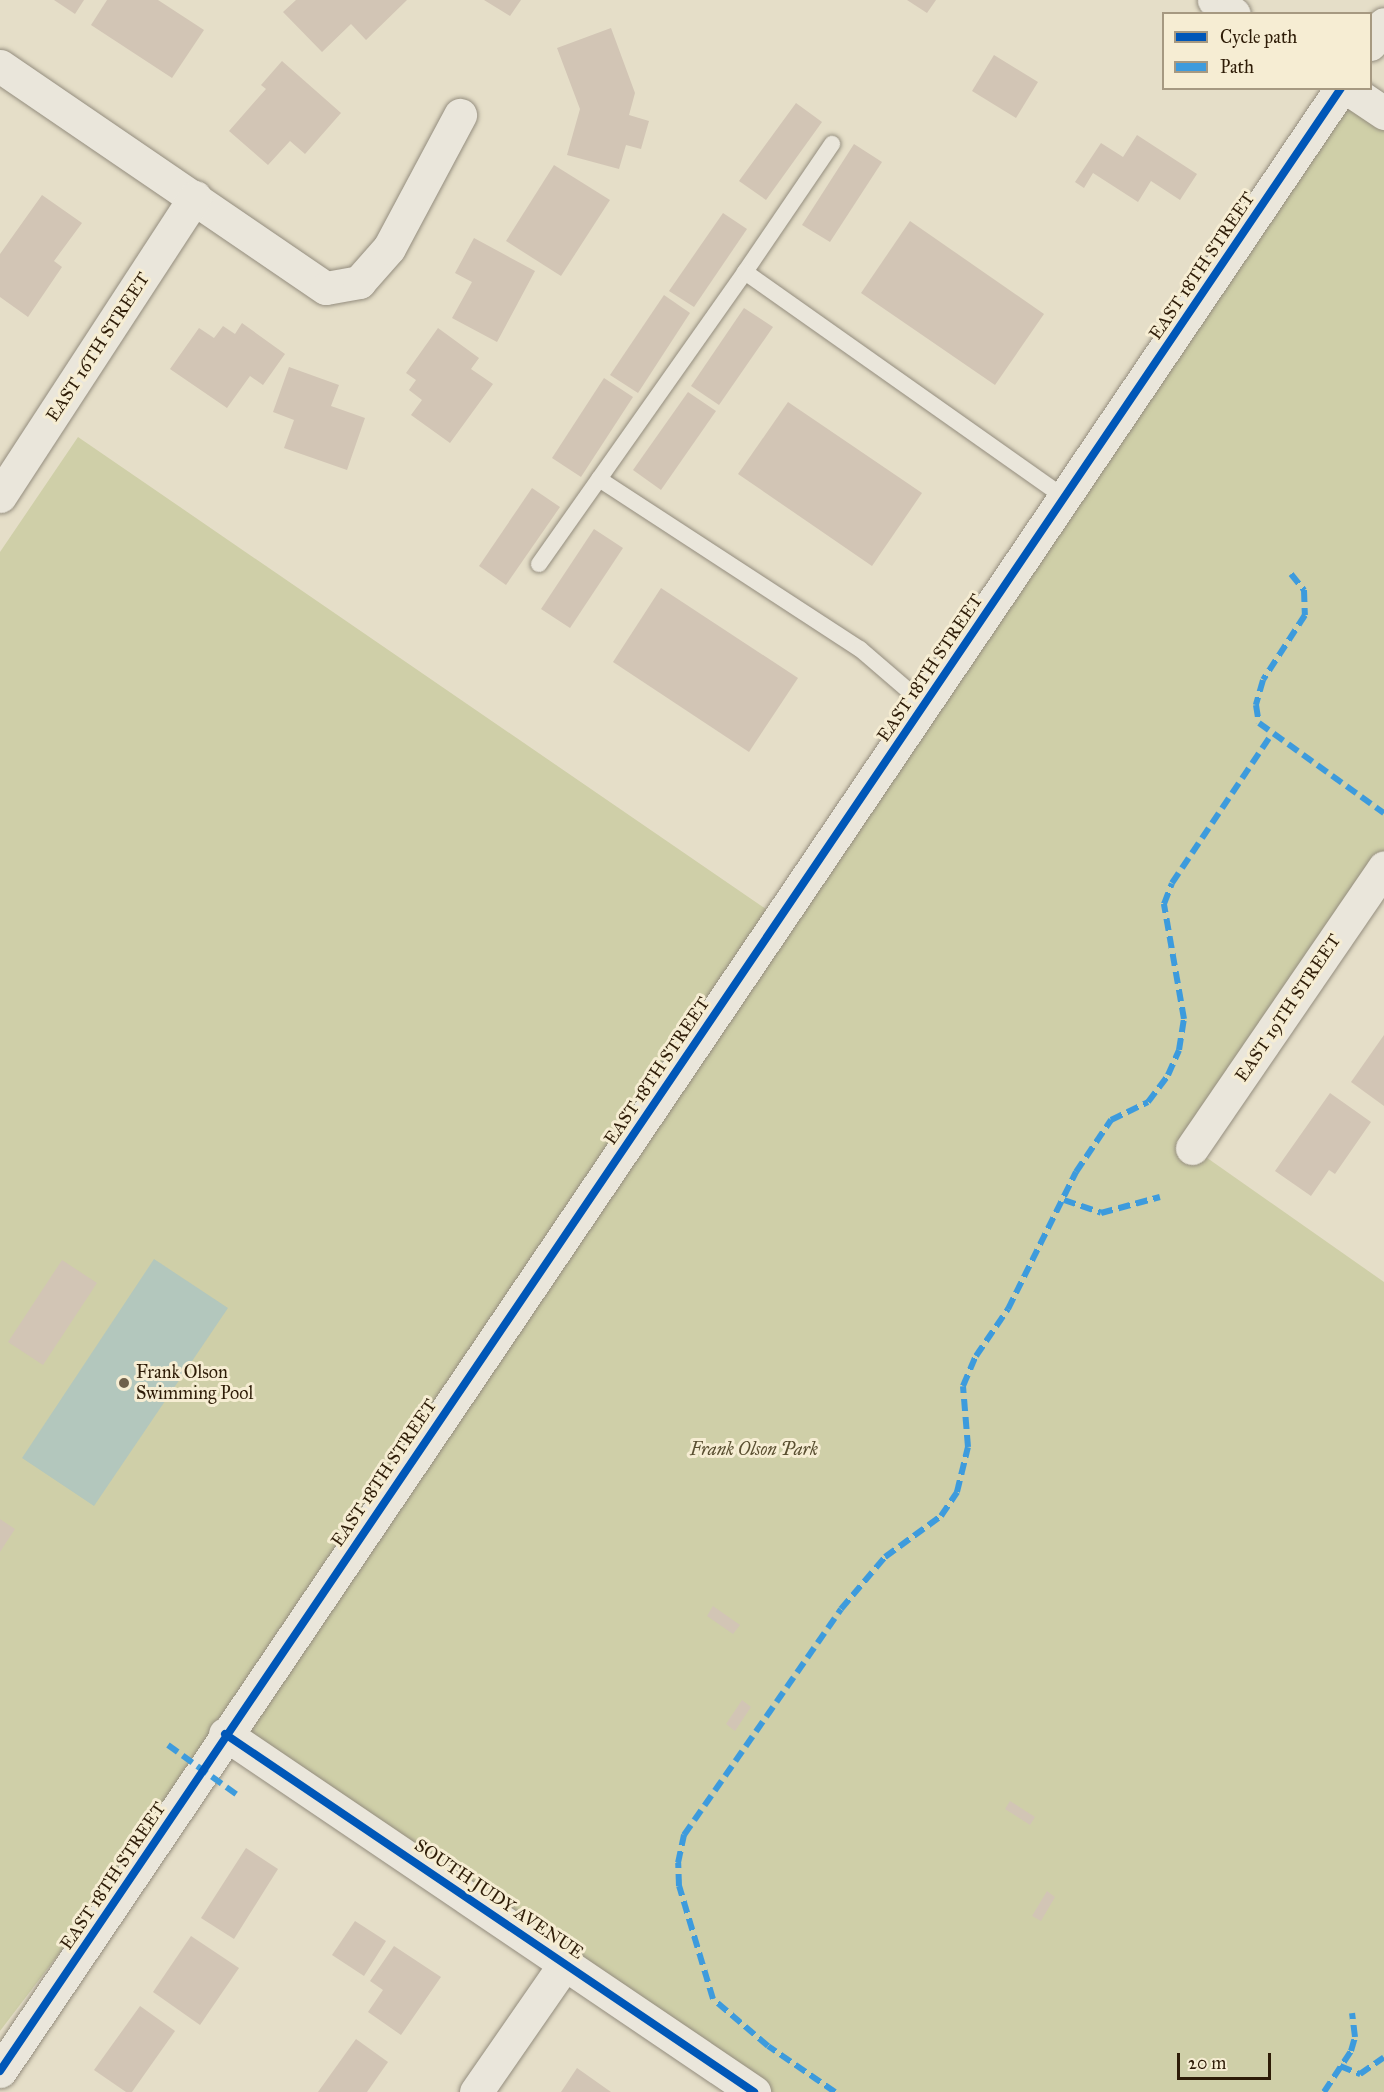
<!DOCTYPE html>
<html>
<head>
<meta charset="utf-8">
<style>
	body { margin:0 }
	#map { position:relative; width:1384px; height:2092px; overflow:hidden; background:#e5dec8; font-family:"IM FELL Great Primer",serif }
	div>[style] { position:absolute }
	.green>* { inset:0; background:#cfcfa8 }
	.water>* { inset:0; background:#b3c7bd }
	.building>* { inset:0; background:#d2c5b5 }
	.roads { filter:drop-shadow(0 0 2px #948d7e) drop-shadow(0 0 2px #948d7e) }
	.lane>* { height:16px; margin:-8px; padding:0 8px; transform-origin:8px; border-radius:8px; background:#eae6db }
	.street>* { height:33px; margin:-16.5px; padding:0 16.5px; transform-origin:16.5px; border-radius:16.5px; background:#eae6db }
	.secondary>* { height:33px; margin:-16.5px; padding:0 16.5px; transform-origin:16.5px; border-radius:16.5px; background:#eae6db }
	.quiet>* { height:6px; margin-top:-3px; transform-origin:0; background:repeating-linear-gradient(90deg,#3d9bdd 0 12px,transparent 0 18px) }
	.cycleway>* { height:8px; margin:-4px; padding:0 4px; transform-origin:4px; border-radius:4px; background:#0057b8 }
	.dots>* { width:16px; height:16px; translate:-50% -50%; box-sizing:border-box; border:3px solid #f6edd3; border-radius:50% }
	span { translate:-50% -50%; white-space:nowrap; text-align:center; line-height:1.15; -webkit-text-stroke:6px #f6edd3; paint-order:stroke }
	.street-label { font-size:18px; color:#2e1c07 }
	.poi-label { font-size:18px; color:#2e1c07 }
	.left { translate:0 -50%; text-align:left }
	.park-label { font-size:18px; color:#594e30; font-style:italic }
	.legend { position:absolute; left:1162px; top:12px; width:210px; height:78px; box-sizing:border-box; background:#f6edd3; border:2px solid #a69981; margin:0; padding:8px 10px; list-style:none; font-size:18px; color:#2e1c07 }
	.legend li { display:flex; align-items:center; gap:12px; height:30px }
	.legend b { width:30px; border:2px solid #a69981 }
	.scale { position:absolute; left:1177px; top:2053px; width:94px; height:27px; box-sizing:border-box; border:3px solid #2e1c07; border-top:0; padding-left:8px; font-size:18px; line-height:21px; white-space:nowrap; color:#2e1c07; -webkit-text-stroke:4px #f6edd3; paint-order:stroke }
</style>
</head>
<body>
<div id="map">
	<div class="green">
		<i style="clip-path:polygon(1341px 89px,1384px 113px,1384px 868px,1193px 1148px,1384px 1282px,1384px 2092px,752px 2092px,226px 1735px,0 2031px,0 552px,78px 437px,779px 918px)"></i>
	</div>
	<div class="water">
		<i style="clip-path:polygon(154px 1259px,228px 1308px,94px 1506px,22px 1458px)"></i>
	</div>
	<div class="building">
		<i style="clip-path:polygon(54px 0,84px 0,75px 14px)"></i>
		<i style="clip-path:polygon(107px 0,158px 0,204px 30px,172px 78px,91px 25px)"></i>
		<i style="clip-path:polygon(296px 0,407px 0,366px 40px,351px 24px,322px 52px,283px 12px)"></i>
		<i style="clip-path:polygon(484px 0,521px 0,510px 16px)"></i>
		<i style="clip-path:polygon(907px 0,936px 0,927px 13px)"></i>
		<i style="clip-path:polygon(611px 28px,635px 93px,629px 115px,649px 121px,641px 149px,626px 145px,619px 169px,567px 155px,580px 109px,557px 48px)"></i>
		<i style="clip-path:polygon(994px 55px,1038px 82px,1016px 118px,972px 91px)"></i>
		<i style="clip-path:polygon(282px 61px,341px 113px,305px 154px,290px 141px,268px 165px,229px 131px,266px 89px,261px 85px)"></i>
		<i style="clip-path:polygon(796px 103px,822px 122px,766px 200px,739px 181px)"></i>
		<i style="clip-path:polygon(1137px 135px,1197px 174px,1180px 200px,1151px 181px,1138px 202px,1093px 173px,1084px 188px,1075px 182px,1101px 143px,1123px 157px)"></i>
		<i style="clip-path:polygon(854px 144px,882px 162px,830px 242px,802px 225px)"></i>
		<i style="clip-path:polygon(554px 165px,610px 200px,561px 276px,506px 241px)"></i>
		<i style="clip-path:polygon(42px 195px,82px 223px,54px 261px,62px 267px,28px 317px,0 297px,0 254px)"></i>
		<i style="clip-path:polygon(723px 213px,747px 229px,694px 307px,669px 291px)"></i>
		<i style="clip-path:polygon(910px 221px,1044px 314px,995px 385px,861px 293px)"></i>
		<i style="clip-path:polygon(474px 238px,535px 271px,497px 342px,452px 318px,472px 282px,455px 273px)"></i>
		<i style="clip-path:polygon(664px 295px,690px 313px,638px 393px,610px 375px)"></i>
		<i style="clip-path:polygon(744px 308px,773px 327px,719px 405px,691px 386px)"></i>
		<i style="clip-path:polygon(242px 323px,285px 354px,263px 385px,250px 376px,227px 408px,170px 369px,199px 328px,214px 338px,223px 326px,235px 334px)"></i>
		<i style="clip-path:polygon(438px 328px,479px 358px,471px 369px,493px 384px,450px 443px,411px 415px,422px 400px,409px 390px,416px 380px,406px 373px)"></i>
		<i style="clip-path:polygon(289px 367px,339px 385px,331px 406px,365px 418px,347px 470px,284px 448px,294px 420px,273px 412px)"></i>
		<i style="clip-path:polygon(604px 378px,633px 397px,581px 477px,552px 458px)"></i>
		<i style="clip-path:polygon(688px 392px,716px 411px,661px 490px,633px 470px)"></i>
		<i style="clip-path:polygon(788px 402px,922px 493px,872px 566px,738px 474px)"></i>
		<i style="clip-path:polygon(532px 488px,560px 507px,506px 585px,479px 566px)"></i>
		<i style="clip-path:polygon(594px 529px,623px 548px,570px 628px,541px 609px)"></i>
		<i style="clip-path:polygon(661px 588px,798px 678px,749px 752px,613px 662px)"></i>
		<i style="clip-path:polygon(1384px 1035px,1384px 1106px,1351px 1082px)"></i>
		<i style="clip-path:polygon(1330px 1093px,1371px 1122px,1335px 1174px,1329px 1170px,1311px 1196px,1275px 1171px)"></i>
		<i style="clip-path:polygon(62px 1260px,97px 1283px,43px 1365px,8px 1342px)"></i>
		<i style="clip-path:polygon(0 1519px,15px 1529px,0 1552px)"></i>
		<i style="clip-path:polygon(713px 1606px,740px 1625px,733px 1634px,707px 1616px)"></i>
		<i style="clip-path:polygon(742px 1700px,751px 1707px,735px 1731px,726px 1724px)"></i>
		<i style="clip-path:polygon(1010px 1801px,1035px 1817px,1030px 1825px,1005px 1809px)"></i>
		<i style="clip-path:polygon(246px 1848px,278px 1869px,234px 1939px,201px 1918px)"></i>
		<i style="clip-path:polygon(1047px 1891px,1055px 1897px,1041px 1921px,1032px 1916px)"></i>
		<i style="clip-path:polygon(355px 1921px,386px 1941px,364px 1976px,332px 1955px)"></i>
		<i style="clip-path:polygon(191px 1936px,239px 1968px,200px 2025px,153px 1992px)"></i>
		<i style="clip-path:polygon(394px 1946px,441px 1977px,401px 2035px,368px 2012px,383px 1990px,370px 1981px)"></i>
		<i style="clip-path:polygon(140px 2006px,175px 2031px,132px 2092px,126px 2092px,94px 2070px)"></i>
		<i style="clip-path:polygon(356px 2039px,388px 2062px,367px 2092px,318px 2092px)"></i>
		<i style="clip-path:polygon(577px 2068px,611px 2092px,561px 2092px)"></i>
	</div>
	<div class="roads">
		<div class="lane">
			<i style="left:745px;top:272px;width:155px;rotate:-55.8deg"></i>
			<i style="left:599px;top:479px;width:311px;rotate:33.1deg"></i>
			<i style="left:860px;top:649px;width:84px;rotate:40.7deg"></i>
			<i style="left:539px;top:564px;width:357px;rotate:-54.8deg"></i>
			<i style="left:745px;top:272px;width:390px;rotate:35.2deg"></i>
		</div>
		<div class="street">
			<i style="left:0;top:66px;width:394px;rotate:34.3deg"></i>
			<i style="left:326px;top:288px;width:34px;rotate:-10deg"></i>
			<i style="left:359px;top:282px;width:45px;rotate:-48.6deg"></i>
			<i style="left:389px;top:248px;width:151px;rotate:-61.9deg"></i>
			<i style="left:0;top:496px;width:357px;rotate:-56.9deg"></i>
			<i style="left:1192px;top:1148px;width:340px;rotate:-55.6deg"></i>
			<i style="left:225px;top:1734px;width:639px;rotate:34.09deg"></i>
			<i style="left:476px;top:2092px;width:158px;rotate:-55.3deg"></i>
		</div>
		<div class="secondary">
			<i style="left:1214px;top:0;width:24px;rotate:35deg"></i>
			<i style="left:1370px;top:44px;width:24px;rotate:-55deg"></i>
			<i style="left:1347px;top:88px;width:45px;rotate:34deg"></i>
			<i style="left:0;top:2071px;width:2394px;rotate:-55.93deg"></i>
		</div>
	</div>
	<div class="quiet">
		<i style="left:1291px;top:574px;width:21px;rotate:51deg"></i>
		<i style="left:1304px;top:590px;width:25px;rotate:88deg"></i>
		<i style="left:1305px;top:615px;width:77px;rotate:122.9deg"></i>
		<i style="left:1263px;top:680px;width:26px;rotate:106deg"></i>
		<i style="left:1256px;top:705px;width:18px;rotate:81deg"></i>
		<i style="left:1259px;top:723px;width:154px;rotate:35.8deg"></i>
		<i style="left:1064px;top:1200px;width:39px;rotate:19deg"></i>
		<i style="left:1101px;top:1213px;width:61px;rotate:-15.2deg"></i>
		<i style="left:168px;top:1745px;width:84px;rotate:35.8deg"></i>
		<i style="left:1340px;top:2066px;width:22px;rotate:22deg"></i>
		<i style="left:1360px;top:2074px;width:29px;rotate:-35deg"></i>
		<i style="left:835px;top:2092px;width:81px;rotate:-145.5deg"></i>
		<i style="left:768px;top:2046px;width:72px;rotate:-139.5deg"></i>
		<i style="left:713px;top:1999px;width:118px;rotate:-106.7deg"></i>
		<i style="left:679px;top:1886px;width:23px;rotate:-92deg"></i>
		<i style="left:678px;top:1863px;width:29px;rotate:-78deg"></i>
		<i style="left:684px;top:1835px;width:275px;rotate:-55.2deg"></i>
		<i style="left:841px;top:1609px;width:68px;rotate:-49.8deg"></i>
		<i style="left:885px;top:1557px;width:69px;rotate:-36.2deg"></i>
		<i style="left:941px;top:1516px;width:29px;rotate:-56deg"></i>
		<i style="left:957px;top:1492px;width:46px;rotate:-76.3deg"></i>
		<i style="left:968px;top:1447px;width:61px;rotate:-94.7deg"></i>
		<i style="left:963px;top:1386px;width:33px;rotate:-67deg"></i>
		<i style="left:976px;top:1356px;width:57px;rotate:-55.8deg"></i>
		<i style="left:1008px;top:1309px;width:153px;rotate:-63.6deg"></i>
		<i style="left:1076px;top:1172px;width:63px;rotate:-56.1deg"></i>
		<i style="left:1111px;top:1120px;width:41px;rotate:-25.9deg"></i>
		<i style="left:1148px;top:1102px;width:34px;rotate:-53deg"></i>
		<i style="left:1168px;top:1075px;width:27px;rotate:-66deg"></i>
		<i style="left:1179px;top:1050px;width:31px;rotate:-81deg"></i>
		<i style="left:1184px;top:1019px;width:117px;rotate:-99.9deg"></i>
		<i style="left:1164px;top:904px;width:22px;rotate:-69deg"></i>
		<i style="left:1172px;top:883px;width:178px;rotate:-56.2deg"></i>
		<i style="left:1324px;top:2092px;width:49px;rotate:-56.6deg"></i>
		<i style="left:1351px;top:2051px;width:15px;rotate:-74deg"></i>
		<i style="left:1355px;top:2037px;width:24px;rotate:-97deg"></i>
	</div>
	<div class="cycleway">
		<i style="left:225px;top:1734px;width:639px;rotate:34.09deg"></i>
		<i style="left:0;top:2071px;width:2394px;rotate:-55.93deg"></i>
	</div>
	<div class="dots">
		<i style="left:124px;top:1383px;background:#6e604b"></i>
	</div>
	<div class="street-label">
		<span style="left:1202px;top:266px;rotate:-56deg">EAST 18TH STREET</span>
		<span style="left:98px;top:347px;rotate:-57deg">EAST 16TH STREET</span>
		<span style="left:930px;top:668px;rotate:-56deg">EAST 18TH STREET</span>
		<span style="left:1288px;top:1008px;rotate:-56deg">EAST 19TH STREET</span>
		<span style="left:657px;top:1071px;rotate:-56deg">EAST 18TH STREET</span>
		<span style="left:384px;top:1473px;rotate:-56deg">EAST 18TH STREET</span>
		<span style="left:113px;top:1876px;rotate:-56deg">EAST 18TH STREET</span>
		<span style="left:499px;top:1899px;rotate:34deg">SOUTH JUDY AVENUE</span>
	</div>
	<div class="poi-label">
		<span class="left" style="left:136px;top:1383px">Frank Olson<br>Swimming Pool</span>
	</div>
	<div class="park-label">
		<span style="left:754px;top:1449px">Frank Olson Park</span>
	</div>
	<ul class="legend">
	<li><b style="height:8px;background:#0057b8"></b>Cycle path</li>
	<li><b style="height:8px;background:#3d9bdd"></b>Path</li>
	</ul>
	<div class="scale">20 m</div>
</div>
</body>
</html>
